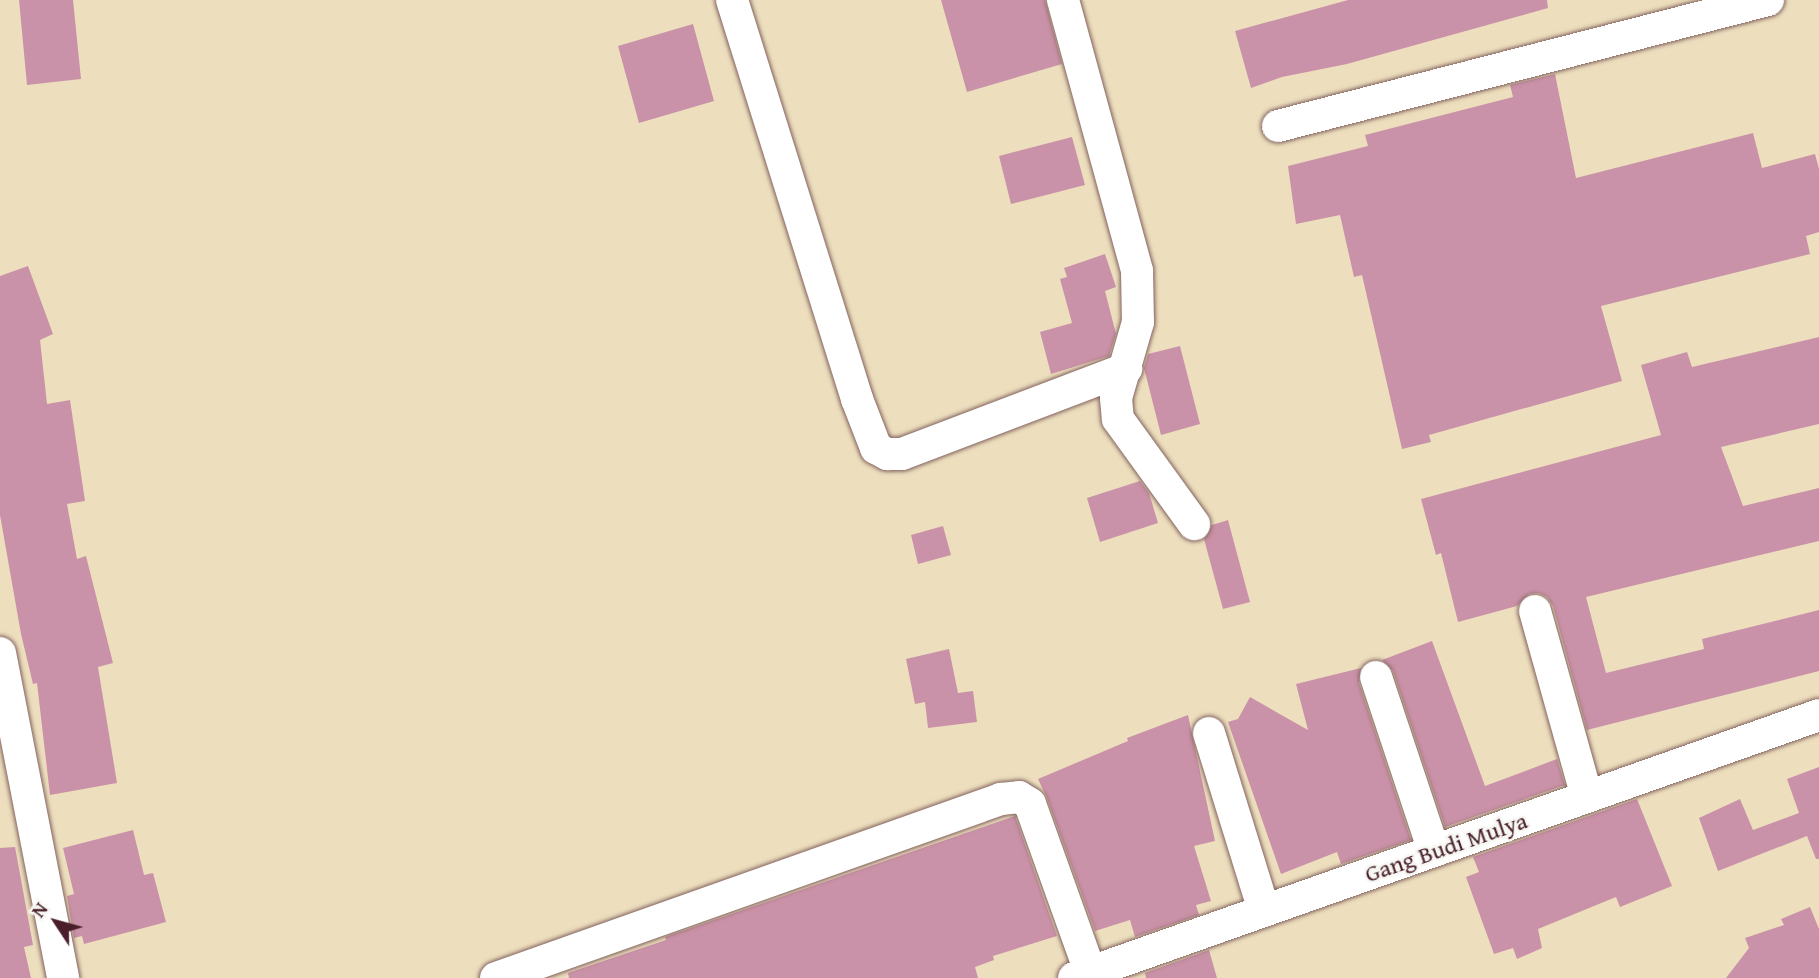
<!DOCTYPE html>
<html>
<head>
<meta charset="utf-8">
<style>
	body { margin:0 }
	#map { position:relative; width:1819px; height:978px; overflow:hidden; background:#eddfbe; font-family:"Gentium Book Plus",serif }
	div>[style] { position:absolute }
	.building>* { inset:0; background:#ca92a8 }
	.roads { filter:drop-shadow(0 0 2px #83625e) drop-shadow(0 0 2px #83625e) }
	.minor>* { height:32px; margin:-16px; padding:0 16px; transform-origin:16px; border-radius:16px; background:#fff }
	span { translate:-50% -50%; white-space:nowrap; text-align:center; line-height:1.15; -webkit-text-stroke:5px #f6f6f2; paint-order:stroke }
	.street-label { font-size:24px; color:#4a1f2b }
	.north { position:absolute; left:21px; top:887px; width:70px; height:70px; -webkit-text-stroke:5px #f6f6f2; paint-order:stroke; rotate:306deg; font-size:19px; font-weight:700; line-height:28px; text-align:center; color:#4a1f2b }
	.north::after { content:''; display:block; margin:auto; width:24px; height:32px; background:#4a1f2b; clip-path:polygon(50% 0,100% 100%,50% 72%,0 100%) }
</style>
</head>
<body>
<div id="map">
	<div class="building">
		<i style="clip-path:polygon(19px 0,73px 0,81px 79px,27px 85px)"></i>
		<i style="clip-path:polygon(941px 0,1045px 0,1062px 64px,967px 92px)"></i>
		<i style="clip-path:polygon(1348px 0,1547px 0,1548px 8px,1347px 64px,1282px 77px,1251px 88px,1235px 31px)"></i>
		<i style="clip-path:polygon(693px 24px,714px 101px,639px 123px,618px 46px)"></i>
		<i style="clip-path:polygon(1555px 74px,1576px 178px,1753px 133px,1762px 168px,1815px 154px,1819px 169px,1819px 232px,1806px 236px,1810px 254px,1601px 306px,1622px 381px,1429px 435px,1431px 442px,1402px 449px,1362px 275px,1354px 277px,1340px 215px,1296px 224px,1288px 166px,1368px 146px,1365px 135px,1513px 97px,1510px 85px)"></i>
		<i style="clip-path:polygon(1072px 137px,1085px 185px,1011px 204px,999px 156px)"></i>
		<i style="clip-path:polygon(1105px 254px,1116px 287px,1105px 291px,1116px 334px,1109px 356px,1051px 374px,1040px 332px,1072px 323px,1060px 279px,1067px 277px,1064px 268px)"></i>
		<i style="clip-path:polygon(28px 266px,53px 334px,40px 340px,47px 404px,70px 400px,85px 501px,67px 504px,77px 559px,86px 556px,113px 663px,98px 667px,117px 783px,50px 795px,37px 683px,33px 684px,21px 634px,0 515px,0 276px)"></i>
		<i style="clip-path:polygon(1819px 337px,1819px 424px,1721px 447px,1743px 506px,1819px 488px,1819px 541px,1586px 597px,1606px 673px,1704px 649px,1702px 639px,1819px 610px,1819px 671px,1587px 730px,1553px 606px,1547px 597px,1539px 593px,1529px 594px,1517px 606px,1458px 622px,1441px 553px,1436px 555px,1421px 499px,1661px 435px,1641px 365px,1687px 352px,1692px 367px)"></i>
		<i style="clip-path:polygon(1180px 346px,1200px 424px,1161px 435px,1144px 368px,1148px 354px)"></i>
		<i style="clip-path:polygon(1140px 481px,1149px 493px,1158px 523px,1100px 542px,1087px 498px)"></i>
		<i style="clip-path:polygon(1228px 520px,1250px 602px,1223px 609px,1204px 539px,1212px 525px)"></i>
		<i style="clip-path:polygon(943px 526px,951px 555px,918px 564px,911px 535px)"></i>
		<i style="clip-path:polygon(1432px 641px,1485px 786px,1557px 759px,1565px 785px,1445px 827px,1393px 671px,1382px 660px)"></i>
		<i style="clip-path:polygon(949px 649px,958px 693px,973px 691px,977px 722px,928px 728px,925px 702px,915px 704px,906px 659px)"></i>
		<i style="clip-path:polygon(1361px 668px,1359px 683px,1411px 840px,1341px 864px,1337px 852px,1281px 874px,1228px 722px,1238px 719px,1250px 697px,1308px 730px,1296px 684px)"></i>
		<i style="clip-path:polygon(1188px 715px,1215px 841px,1194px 846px,1211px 901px,1196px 905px,1199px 915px,1135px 937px,1130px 920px,1095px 931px,1047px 798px,1038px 779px,1128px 741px,1127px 738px)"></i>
		<i style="clip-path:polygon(1819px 767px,1819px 859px,1816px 859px,1807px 836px,1718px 871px,1699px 818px,1740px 799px,1753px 830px,1799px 813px,1787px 779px)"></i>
		<i style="clip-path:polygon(1637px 799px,1672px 886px,1620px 907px,1616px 897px,1538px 929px,1542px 948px,1517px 959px,1513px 948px,1494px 954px,1466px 877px,1479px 872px,1473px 857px)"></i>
		<i style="clip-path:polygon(1015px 816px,1057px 936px,993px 956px,994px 960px,975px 967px,978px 978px,569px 978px,568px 973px,666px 940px,665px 937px)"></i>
		<i style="clip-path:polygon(133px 830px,144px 875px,153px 873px,166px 922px,84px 944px,82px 936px,74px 938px,67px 896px,74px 894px,63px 848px)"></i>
		<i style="clip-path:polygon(15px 847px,33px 945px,24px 947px,31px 978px,0 978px,0 848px)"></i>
		<i style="clip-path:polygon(1810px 907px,1819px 929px,1819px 978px,1726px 978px,1749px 948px,1745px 938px,1784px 925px,1781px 919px)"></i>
		<i style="clip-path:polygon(1209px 950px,1217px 978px,1146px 978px,1145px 973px)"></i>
	</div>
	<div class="roads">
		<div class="minor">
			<i style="left:732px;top:0;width:418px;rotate:72.6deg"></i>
			<i style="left:857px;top:399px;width:53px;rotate:68.8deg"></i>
			<i style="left:876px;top:448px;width:13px;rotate:29deg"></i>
			<i style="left:887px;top:454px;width:15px"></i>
			<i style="left:902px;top:454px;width:240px;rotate:-20.8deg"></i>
			<i style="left:1063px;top:0;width:281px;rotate:74.7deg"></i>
			<i style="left:1137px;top:271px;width:51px;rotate:88.9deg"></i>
			<i style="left:1138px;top:322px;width:79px;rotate:106.1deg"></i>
			<i style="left:1116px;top:398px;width:21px;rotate:85deg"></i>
			<i style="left:1118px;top:419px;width:130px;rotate:54.1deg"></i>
			<i style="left:1278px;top:126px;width:506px;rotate:-14.42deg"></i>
			<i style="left:1535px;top:611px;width:193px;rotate:74.4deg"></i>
			<i style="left:0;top:653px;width:331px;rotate:79deg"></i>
			<i style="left:1376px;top:677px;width:183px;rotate:71.6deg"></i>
			<i style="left:1209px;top:733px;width:186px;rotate:72.8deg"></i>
			<i style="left:496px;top:978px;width:536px;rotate:-19.52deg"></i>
			<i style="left:1001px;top:799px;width:18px;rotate:-6deg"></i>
			<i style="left:1019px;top:797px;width:13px;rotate:32deg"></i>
			<i style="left:1030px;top:804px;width:178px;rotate:70.3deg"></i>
			<i style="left:1074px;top:978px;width:790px;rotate:-19.44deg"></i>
		</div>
	</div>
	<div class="street-label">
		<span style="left:1446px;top:847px;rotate:-19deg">Gang Budi Mulya</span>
	</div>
	<div class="north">N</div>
</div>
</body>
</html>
